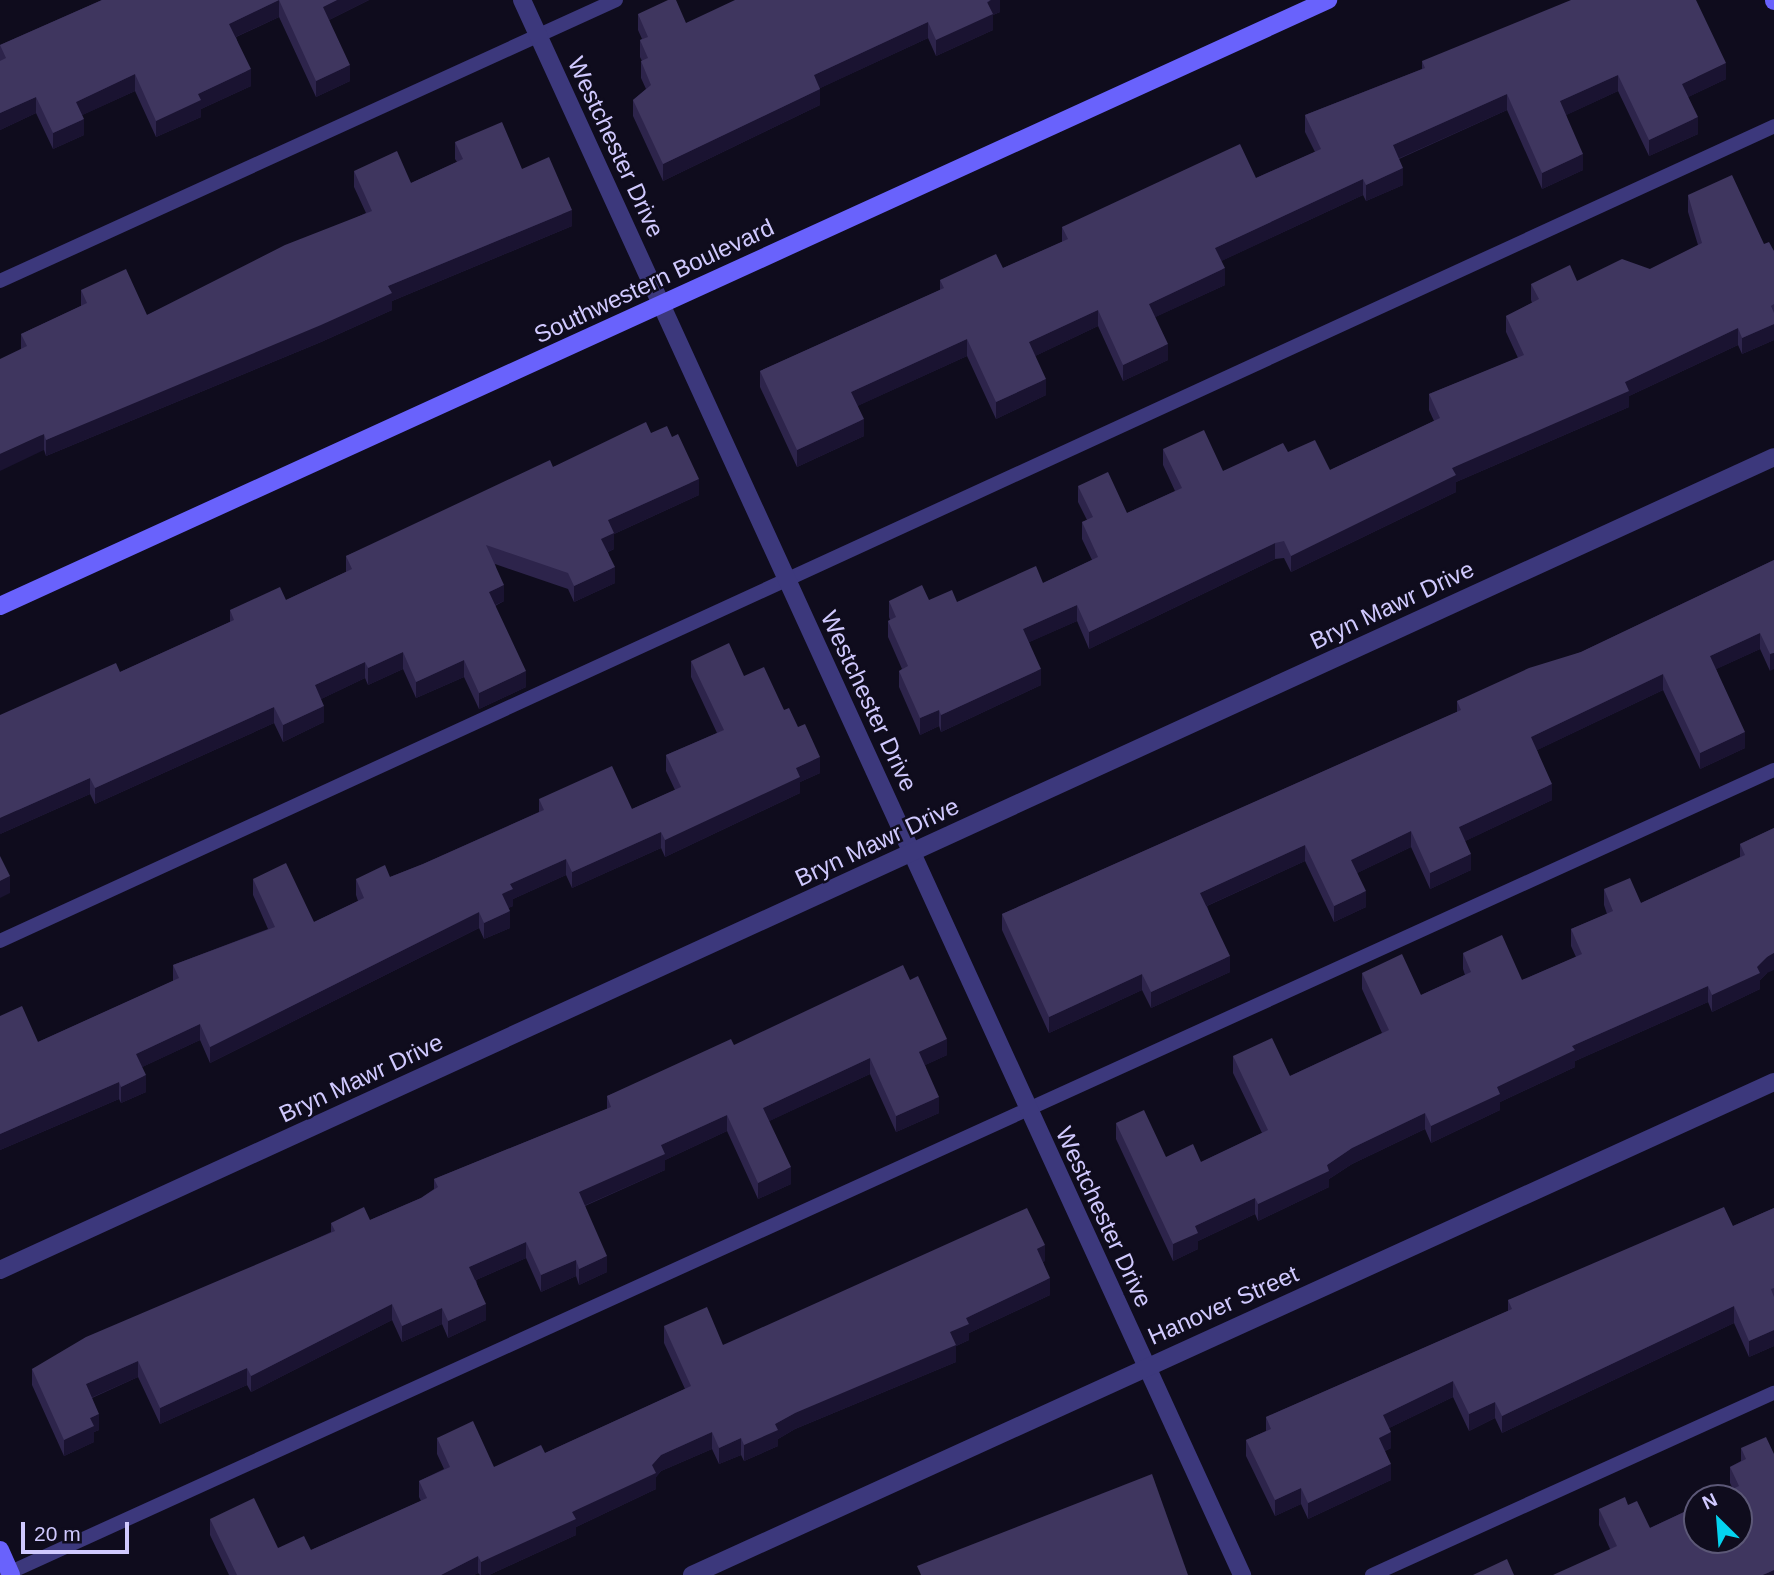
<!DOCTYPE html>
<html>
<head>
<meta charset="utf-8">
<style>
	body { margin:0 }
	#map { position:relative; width:1774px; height:1575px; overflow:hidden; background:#0f0c1d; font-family:Helvetica,sans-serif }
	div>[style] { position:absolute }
	.lane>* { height:14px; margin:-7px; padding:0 7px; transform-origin:7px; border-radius:7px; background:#3c387c }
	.street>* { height:18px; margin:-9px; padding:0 9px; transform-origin:9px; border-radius:9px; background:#3c387c }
	.secondary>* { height:18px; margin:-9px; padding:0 9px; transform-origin:9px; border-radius:9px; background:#6962fc }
	.wall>* { inset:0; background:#2d244b }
	.shaded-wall>* { inset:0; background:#1a1331 }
	.building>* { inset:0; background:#3f365f }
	span { translate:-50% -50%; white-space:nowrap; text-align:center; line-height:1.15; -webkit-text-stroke:5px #0f0c1d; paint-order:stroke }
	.street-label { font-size:24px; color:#d0c9fe }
	.north { position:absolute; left:1683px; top:1484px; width:70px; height:70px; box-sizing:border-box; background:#0f0c1d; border:2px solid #5c5877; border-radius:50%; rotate:335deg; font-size:19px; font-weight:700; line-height:28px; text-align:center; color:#d0c9fe }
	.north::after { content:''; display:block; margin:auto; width:24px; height:32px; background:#04d3ef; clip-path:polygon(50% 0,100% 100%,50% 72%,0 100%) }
	.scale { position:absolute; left:21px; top:1522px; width:108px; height:32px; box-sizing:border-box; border:4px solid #d0c9fe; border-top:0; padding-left:9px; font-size:21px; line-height:24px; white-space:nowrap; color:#d0c9fe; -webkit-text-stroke:5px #0f0c1d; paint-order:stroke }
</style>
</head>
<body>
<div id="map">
	<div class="lane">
		<i style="left:0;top:281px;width:677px;rotate:-24.52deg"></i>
		<i style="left:0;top:941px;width:1952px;rotate:-24.67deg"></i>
		<i style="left:4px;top:1575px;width:1944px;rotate:-24.46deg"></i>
		<i style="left:1372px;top:1575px;width:441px;rotate:-24.4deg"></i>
	</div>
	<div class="street">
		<i style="left:522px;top:0;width:1732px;rotate:65.43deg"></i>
		<i style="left:0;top:1270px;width:1951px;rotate:-24.62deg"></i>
		<i style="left:692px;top:1575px;width:1189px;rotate:-24.5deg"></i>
	</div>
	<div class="secondary">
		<i style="left:1774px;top:0;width:1px;rotate:90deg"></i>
		<i style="left:0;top:606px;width:1460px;rotate:-24.53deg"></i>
		<i style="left:0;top:1550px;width:27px;rotate:66deg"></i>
	</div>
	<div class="wall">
		<i style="clip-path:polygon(102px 0,369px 0,329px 20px,350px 81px,316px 97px,279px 17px,236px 37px,251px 86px,201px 109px,201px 117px,156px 137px,135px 91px,82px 115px,84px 135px,53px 149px,36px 113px,0 130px,0 45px)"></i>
		<i style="clip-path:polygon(1000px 0,1000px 12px,993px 15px,993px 30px,936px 56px,928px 38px,820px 88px,820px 105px,663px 181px,633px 116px,633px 100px,646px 89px,641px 78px,641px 61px,642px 61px,640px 57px,640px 40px,642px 39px,638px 30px,638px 14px,686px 23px)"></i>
		<i style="clip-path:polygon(1422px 61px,1726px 79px,1688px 97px,1698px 134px,1649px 156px,1618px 91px,1566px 115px,1583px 170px,1542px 189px,1507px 110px,1399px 159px,1403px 185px,1366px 201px,1363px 195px,1221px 261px,1225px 285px,1155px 317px,1168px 360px,1123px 381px,1098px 326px,1035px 356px,1046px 395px,996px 419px,967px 356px,857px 406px,864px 436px,797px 467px,760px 387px,760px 371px,940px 290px,940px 280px,1003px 268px,1062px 242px,1062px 227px,1256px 178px,1315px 152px,1305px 132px,1305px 115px,1422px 69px)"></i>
		<i style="clip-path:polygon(455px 142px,522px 169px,572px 226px,392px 301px,392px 310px,321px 342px,46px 456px,44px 450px,21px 349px,21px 334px,81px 306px,81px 290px,147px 315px,366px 213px,354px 187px,354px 171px,411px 183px,457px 162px,455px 159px)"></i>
		<i style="clip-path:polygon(1688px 195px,1774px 251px,1774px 340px,1742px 354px,1738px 345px,1629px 396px,1629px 407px,1456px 482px,1456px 492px,1291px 572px,1284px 558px,1275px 559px,1089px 649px,1077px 621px,1029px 642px,1041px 685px,941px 732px,939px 726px,920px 735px,899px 687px,899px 671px,902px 669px,888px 637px,888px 621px,890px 620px,889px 617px,889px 601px,957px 602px,1043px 583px,1092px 560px,1082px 539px,1082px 522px,1087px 520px,1078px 502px,1078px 486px,1127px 513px,1175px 491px,1163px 465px,1163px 449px,1223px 471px,1288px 452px,1330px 470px,1434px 421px,1429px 410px,1429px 394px,1518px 358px,1506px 332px,1506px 316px,1532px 303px,1531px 300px,1531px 284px,1577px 281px,1650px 269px,1698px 245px,1688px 212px)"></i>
		<i style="clip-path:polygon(651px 433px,699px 495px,614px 534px,614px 549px,608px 552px,615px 583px,574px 602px,568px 589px,495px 564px,504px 601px,495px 606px,526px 687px,479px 709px,464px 677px,416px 698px,403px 669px,368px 685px,365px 678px,321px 699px,324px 722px,283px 742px,274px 723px,95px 804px,90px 794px,0 834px,120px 672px,230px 622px,230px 610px,286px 600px,346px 572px,346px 556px,553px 467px)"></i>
		<i style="clip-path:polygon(1774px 560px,1770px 671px,1760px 649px,1716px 669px,1745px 748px,1700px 769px,1663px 690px,1537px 750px,1552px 800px,1465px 841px,1471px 870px,1430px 889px,1411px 847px,1357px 873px,1366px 907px,1334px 922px,1305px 861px,1207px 906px,1230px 972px,1151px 1008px,1142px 990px,1049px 1033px,1002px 930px,1002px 914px,1457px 712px,1457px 701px,1581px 652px)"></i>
		<i style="clip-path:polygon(691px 661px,744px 676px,784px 710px,820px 773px,800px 782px,800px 793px,665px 857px,661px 848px,572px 888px,566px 875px,513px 899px,513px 906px,508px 908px,510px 928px,484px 939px,479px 928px,210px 1063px,200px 1040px,142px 1067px,146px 1092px,121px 1103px,119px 1099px,0 1150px,0 1016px,38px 1042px,173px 981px,173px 965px,268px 929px,253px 895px,253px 879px,314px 922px,358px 901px,356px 895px,356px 879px,390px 877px,423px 864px,539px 812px,539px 799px,632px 809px,675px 790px,666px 771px,666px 755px,717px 733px,691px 677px)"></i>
		<i style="clip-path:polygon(1774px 828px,1767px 973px,1760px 980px,1760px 989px,1712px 1012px,1708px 1002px,1575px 1061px,1575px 1067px,1500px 1102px,1500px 1110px,1431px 1143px,1425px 1129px,1352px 1164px,1329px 1179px,1329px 1187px,1258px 1221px,1255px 1214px,1198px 1241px,1198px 1249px,1173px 1261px,1116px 1139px,1116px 1123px,1166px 1157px,1201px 1162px,1262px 1133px,1233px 1073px,1233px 1056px,1290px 1076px,1382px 1033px,1362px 989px,1362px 973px,1421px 995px,1465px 975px,1463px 969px,1463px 953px,1522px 980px,1576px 957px,1571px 946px,1571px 929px,1607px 914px,1604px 905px,1604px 889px,1641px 903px,1740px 857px,1740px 844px)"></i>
		<i style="clip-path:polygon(734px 1045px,947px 1055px,925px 1065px,939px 1113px,896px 1132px,870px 1074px,769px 1121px,791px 1184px,758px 1199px,727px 1131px,665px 1160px,665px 1170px,585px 1206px,607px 1272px,579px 1285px,576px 1276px,541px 1292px,526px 1258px,476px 1280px,486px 1320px,448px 1338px,442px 1324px,402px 1342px,392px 1320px,251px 1392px,247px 1385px,160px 1424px,138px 1377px,92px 1398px,99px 1430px,94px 1432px,94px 1442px,64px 1456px,32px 1385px,32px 1369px,331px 1232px,331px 1223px,370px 1220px,421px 1198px,434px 1189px,434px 1179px,607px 1109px,607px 1096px)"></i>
		<i style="clip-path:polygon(1774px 1208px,1774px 1346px,1749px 1357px,1734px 1323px,1502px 1433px,1495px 1418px,1469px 1431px,1453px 1397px,1389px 1428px,1391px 1448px,1385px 1451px,1391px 1480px,1308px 1519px,1301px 1504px,1275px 1516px,1246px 1456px,1246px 1440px,1266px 1431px,1266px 1417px,1508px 1311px,1508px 1300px,1733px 1226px)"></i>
		<i style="clip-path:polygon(1045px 1261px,1043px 1262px,1050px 1295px,969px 1333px,969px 1340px,956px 1346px,956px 1362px,795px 1429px,778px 1439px,778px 1446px,744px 1461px,741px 1455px,719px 1464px,712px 1449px,661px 1471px,656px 1477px,656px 1489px,576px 1527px,576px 1535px,489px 1575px,480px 1575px,478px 1573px,474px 1575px,229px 1575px,210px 1535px,210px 1519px,278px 1548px,311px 1550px,421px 1501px,419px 1497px,419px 1481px,444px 1469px,437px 1454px,437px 1438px,494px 1467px,545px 1453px,685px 1389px,664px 1343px,664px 1326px,723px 1345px)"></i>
		<i style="clip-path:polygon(1741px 1448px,1774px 1454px,1774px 1575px,1610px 1549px,1599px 1525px,1599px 1509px,1628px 1505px,1650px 1528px,1733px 1489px,1730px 1483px,1730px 1467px,1741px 1461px)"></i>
	</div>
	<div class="shaded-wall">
		<i style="clip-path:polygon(279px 0,279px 17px,229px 40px,229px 24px)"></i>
		<i style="clip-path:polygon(337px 0,369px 0,323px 23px,323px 7px)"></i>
		<i style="clip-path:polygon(991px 0,1000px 0,1000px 12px,993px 15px,993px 30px,936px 56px,936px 40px)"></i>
		<i style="clip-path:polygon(928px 22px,928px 38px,814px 91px,814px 75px)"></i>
		<i style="clip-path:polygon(1726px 63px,1726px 79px,1682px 100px,1682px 84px)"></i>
		<i style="clip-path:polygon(350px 65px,350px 81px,316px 97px,316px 81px)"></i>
		<i style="clip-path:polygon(251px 69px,251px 86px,201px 109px,201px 117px,156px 137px,156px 121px,198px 94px)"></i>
		<i style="clip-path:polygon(135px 74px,135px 91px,76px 118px,76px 102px)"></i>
		<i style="clip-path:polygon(1618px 75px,1618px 91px,1560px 118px,1560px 101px)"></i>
		<i style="clip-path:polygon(820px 89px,820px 105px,663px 181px,663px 164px)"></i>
		<i style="clip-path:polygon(1507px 94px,1507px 110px,1393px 161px,1393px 145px)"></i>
		<i style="clip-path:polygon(36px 97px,36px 113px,0 130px,0 113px)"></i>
		<i style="clip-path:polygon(1698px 117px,1698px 134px,1649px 156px,1649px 140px)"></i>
		<i style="clip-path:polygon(84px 119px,84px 135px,53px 149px,53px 133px)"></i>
		<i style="clip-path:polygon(1583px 154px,1583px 170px,1542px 189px,1542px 173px)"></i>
		<i style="clip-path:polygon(1403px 168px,1403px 185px,1366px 201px,1366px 185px)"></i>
		<i style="clip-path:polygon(1363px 179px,1363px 195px,1215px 264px,1215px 248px)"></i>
		<i style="clip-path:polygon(572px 210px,572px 226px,392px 301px,392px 310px,321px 342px,46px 456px,46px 440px,388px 286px)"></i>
		<i style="clip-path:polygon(1225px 268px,1225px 285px,1149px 320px,1149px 304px)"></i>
		<i style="clip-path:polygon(1098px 310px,1098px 326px,1029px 359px,1029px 342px)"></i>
		<i style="clip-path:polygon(1774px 324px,1774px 340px,1742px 354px,1742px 338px)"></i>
		<i style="clip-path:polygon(1738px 328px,1738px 345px,1629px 396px,1629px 407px,1456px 482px,1456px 492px,1291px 572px,1291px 556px,1452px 468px,1625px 382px)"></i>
		<i style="clip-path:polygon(967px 339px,967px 356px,851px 409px,851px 392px)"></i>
		<i style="clip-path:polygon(1168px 344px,1168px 360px,1123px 381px,1123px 365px)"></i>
		<i style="clip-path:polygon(1046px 379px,1046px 395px,996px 419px,996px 402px)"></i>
		<i style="clip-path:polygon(864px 419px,864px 436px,797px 467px,797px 450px)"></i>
		<i style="clip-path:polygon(44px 434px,44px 450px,0 471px,0 454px)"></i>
		<i style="clip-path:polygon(699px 479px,699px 495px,614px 534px,614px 549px,601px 555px,601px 539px,608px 520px)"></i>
		<i style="clip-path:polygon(1275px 543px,1275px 559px,1089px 649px,1089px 632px)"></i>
		<i style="clip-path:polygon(615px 567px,615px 583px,574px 602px,574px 586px)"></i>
		<i style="clip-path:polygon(504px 585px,504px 601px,489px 608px,489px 592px)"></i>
		<i style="clip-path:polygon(1077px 605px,1077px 621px,1023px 645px,1023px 629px)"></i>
		<i style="clip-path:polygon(1760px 633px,1760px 649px,1710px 672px,1710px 656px)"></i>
		<i style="clip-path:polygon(403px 652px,403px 669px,368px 685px,368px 668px)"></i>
		<i style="clip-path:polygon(1774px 653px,1774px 669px,1770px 671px,1770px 654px)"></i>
		<i style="clip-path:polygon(464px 660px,464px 677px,416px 698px,416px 682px)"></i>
		<i style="clip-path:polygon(365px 662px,365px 678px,315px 702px,315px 685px)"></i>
		<i style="clip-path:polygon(1041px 669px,1041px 685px,941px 732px,941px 715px)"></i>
		<i style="clip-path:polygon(526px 671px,526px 687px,479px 709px,479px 693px)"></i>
		<i style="clip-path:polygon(1663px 674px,1663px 690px,1531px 753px,1531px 737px)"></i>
		<i style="clip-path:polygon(324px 706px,324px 722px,283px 742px,283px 725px)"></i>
		<i style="clip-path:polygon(274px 707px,274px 723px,95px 804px,95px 788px)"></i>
		<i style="clip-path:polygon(939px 710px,939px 726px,920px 735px,920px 718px)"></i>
		<i style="clip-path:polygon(1745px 732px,1745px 748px,1700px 769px,1700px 753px)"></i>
		<i style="clip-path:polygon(820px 757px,820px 773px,800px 782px,800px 793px,665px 857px,665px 840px,796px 768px)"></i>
		<i style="clip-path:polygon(90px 778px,90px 794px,0 834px,0 818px)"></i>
		<i style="clip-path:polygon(1552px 784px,1552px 800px,1459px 844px,1459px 827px)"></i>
		<i style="clip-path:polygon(1411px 831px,1411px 847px,1351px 876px,1351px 860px)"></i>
		<i style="clip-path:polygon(661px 832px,661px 848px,572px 888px,572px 872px)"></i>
		<i style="clip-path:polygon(1305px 845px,1305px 861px,1200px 909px,1200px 893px)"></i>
		<i style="clip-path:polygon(1471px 854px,1471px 870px,1430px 889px,1430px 873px)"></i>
		<i style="clip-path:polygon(566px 859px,566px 875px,513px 899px,513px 906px,502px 911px,502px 894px,510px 884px)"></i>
		<i style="clip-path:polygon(10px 876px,10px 893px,0 898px,0 881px)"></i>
		<i style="clip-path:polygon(1366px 891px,1366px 907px,1334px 922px,1334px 906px)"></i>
		<i style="clip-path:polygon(510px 911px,510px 928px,484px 939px,484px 923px)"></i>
		<i style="clip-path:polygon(479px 912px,479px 928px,210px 1063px,210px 1047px)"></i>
		<i style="clip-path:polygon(1774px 953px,1774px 970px,1767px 973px,1760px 980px,1760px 989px,1712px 1012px,1712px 995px,1767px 957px)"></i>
		<i style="clip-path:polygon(1230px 956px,1230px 972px,1151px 1008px,1151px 992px)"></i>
		<i style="clip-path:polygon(1142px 974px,1142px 990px,1049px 1033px,1049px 1017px)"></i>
		<i style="clip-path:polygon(1708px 986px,1708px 1002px,1575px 1061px,1575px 1067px,1500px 1102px,1500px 1110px,1431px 1143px,1431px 1126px,1497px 1087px,1572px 1046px)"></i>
		<i style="clip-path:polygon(200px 1024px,200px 1040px,136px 1070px,136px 1054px)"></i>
		<i style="clip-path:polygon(947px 1039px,947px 1055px,919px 1068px,919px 1052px)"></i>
		<i style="clip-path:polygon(870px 1058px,870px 1074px,763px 1124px,763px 1108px)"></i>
		<i style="clip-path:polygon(146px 1075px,146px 1092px,121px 1103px,121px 1087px)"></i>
		<i style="clip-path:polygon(119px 1082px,119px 1099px,0 1150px,0 1134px)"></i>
		<i style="clip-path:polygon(939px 1097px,939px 1113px,896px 1132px,896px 1116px)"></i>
		<i style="clip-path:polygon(1425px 1113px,1425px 1129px,1352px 1164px,1329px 1179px,1329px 1187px,1258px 1221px,1258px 1204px,1327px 1165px,1352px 1148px)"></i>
		<i style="clip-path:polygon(727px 1115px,727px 1131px,665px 1160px,665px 1170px,579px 1208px,579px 1192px,661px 1145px)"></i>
		<i style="clip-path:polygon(791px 1167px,791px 1184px,758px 1199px,758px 1183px)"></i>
		<i style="clip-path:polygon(1255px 1198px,1255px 1214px,1198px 1241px,1198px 1249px,1173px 1261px,1173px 1244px,1195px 1226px)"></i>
		<i style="clip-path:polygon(526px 1242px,526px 1258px,469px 1283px,469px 1267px)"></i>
		<i style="clip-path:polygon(1045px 1245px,1045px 1261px,1037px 1265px,1037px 1249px)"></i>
		<i style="clip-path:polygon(607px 1256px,607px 1272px,579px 1285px,579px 1269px)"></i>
		<i style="clip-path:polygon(576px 1260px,576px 1276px,541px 1292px,541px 1275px)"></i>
		<i style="clip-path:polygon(1050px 1278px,1050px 1295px,969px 1333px,969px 1340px,956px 1346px,956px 1362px,795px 1429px,778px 1439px,778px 1446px,744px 1461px,744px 1445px,775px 1424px,795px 1413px,950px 1332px,966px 1318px)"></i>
		<i style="clip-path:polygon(392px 1304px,392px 1320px,251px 1392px,251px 1376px)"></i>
		<i style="clip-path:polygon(486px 1304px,486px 1320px,448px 1338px,448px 1321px)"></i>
		<i style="clip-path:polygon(1734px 1306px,1734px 1323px,1502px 1433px,1502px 1416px)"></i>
		<i style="clip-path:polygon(442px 1308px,442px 1324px,402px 1342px,402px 1326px)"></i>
		<i style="clip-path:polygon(1774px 1330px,1774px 1346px,1749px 1357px,1749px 1341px)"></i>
		<i style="clip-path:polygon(138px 1361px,138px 1377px,86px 1400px,86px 1384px)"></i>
		<i style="clip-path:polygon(247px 1368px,247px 1385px,160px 1424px,160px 1408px)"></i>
		<i style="clip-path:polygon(1453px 1381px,1453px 1397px,1383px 1431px,1383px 1415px)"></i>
		<i style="clip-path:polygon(1495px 1402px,1495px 1418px,1469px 1431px,1469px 1414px)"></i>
		<i style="clip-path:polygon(99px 1414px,99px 1430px,94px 1432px,94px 1442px,64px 1456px,64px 1440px,90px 1418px)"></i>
		<i style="clip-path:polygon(712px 1432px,712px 1449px,661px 1471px,656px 1477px,656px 1489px,576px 1527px,576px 1535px,489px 1575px,481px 1575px,481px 1562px,572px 1512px,652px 1465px,661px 1455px)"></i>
		<i style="clip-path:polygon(1391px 1432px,1391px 1448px,1379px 1454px,1379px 1438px)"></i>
		<i style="clip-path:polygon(741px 1438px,741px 1455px,719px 1464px,719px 1448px)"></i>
		<i style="clip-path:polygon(1391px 1464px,1391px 1480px,1308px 1519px,1308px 1503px)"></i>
		<i style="clip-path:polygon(1301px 1488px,1301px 1504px,1275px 1516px,1275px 1500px)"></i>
		<i style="clip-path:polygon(478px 1556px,478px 1573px,474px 1575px,441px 1575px)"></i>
		<i style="clip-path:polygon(1774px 1570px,1774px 1575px,1763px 1575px)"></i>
	</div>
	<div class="building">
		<i style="clip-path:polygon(102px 0,337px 0,323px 7px,350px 65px,316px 81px,279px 0,229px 24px,251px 69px,198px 94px,201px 100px,156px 121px,135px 74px,76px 102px,84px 119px,53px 133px,36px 97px,0 113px,0 61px,6px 58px,0 45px)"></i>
		<i style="clip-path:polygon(668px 0,676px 0,686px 23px,735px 0,991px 0,987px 2px,993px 14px,936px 40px,928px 22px,814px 75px,820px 89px,663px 164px,633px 100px,651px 85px,641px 61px,648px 58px,640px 40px,648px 37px,638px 14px)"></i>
		<i style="clip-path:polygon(1571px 0,1696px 0,1726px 63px,1682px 84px,1698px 117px,1649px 140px,1618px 75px,1560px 101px,1583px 154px,1542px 173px,1507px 94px,1393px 145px,1403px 168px,1366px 185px,1363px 179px,1215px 248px,1225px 268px,1149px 304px,1168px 344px,1123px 365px,1098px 310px,1029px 342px,1046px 379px,996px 402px,967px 339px,851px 392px,864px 419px,797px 450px,760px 371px,944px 288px,940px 280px,996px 254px,1003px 268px,1068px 239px,1062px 227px,1240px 144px,1256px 178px,1321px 149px,1305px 115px,1425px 68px,1422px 61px)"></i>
		<i style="clip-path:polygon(502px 122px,522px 169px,549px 157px,572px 210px,388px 286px,392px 293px,321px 325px,46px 440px,44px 434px,0 454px,0 359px,27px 346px,21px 334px,87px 303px,81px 290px,126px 269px,147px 315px,285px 245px,372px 211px,354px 171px,397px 151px,411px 183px,463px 159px,455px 142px)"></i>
		<i style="clip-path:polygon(1732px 175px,1764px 244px,1769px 242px,1774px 251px,1774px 304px,1771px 306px,1774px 313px,1774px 324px,1742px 338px,1738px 328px,1625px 382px,1629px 391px,1452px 468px,1456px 475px,1291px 556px,1284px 541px,1275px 543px,1089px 632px,1077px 605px,1023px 629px,1041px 669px,941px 715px,939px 710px,920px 718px,899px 671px,908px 666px,888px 621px,896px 617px,889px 601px,922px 585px,929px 600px,952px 590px,957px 602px,1036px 566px,1043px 583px,1098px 557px,1082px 522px,1093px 517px,1078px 486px,1108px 472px,1127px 513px,1182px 488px,1163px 449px,1204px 430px,1223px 471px,1283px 443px,1288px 452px,1315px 440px,1330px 470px,1440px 418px,1429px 394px,1524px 355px,1506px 316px,1539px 299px,1531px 284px,1570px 265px,1577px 281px,1622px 259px,1650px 269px,1702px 243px,1688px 195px)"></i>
		<i style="clip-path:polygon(646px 422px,651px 433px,667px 426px,672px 437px,678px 434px,699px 479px,608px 520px,614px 533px,601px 539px,615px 567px,574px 586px,568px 573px,486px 545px,504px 585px,489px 592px,526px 671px,479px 693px,464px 660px,416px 682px,403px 652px,368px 668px,365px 662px,315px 685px,324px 706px,283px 725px,274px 707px,95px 788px,90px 778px,0 818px,0 715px,116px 663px,120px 672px,234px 620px,230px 610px,280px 587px,286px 600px,352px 569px,346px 556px,550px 460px,553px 467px)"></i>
		<i style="clip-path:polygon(1774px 560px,1774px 653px,1770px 654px,1760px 633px,1710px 656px,1745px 732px,1700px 753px,1663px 674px,1531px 737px,1552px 784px,1459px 827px,1471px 854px,1430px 873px,1411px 831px,1351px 860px,1366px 891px,1334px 906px,1305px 845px,1200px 893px,1230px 956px,1151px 992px,1142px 974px,1049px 1017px,1002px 914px,1461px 710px,1457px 701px,1529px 668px,1581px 652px)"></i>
		<i style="clip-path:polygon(729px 643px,744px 676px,764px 667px,784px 710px,789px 708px,798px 727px,805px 724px,820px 757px,796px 768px,800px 777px,665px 840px,661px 832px,572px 872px,566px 859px,510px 884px,513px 889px,502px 894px,510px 911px,484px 923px,479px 912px,210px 1047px,200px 1024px,136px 1054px,146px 1075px,121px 1087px,119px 1082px,0 1134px,0 1016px,22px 1006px,38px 1042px,179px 978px,173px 965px,275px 927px,253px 879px,286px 863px,314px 922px,364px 898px,356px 879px,385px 865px,390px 877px,423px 864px,544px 810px,539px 799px,612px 766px,632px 809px,681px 787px,666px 755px,724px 730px,691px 661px)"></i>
		<i style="clip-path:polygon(1774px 828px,1774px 953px,1767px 957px,1757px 967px,1760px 973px,1712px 995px,1708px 986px,1572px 1046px,1575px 1050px,1497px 1087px,1500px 1094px,1431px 1126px,1425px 1113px,1352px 1148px,1327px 1165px,1329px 1171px,1258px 1204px,1255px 1198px,1195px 1226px,1198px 1233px,1173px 1244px,1116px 1123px,1144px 1110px,1166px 1157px,1193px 1144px,1201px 1162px,1268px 1130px,1233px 1056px,1272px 1038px,1290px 1076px,1389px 1030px,1362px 973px,1402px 954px,1421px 995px,1471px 972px,1463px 953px,1502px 935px,1522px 980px,1582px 954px,1571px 929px,1613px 911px,1604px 889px,1630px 878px,1641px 903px,1745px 855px,1740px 844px)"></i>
		<i style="clip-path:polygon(0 856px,10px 876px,0 881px)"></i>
		<i style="clip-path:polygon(903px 965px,910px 980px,918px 976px,947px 1039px,919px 1052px,939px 1097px,896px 1116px,870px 1058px,763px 1108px,791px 1167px,758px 1183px,727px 1115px,661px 1145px,665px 1154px,579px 1192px,607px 1256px,579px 1269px,576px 1260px,541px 1275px,526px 1242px,469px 1267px,486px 1304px,448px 1321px,442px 1308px,402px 1326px,392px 1304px,251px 1376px,247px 1368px,160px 1408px,138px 1361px,86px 1384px,99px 1414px,90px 1418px,94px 1426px,64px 1440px,32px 1369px,86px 1337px,335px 1231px,331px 1223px,364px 1207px,370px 1220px,421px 1198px,438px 1187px,434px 1179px,611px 1107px,607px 1096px,731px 1039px,734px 1045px)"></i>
		<i style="clip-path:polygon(1724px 1207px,1733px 1226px,1774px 1208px,1774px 1288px,1771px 1289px,1774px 1297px,1774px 1330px,1749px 1341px,1734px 1306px,1502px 1416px,1495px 1402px,1469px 1414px,1453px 1381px,1383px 1415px,1391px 1432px,1379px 1438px,1391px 1464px,1308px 1503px,1301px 1488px,1275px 1500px,1246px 1440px,1271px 1429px,1266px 1417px,1512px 1309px,1508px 1300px)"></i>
		<i style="clip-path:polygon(1027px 1208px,1045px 1245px,1037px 1249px,1050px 1278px,966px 1318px,969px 1324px,950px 1332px,956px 1345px,795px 1413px,775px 1424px,778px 1430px,744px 1445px,741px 1438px,719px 1448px,712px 1432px,661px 1455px,652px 1465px,656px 1473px,572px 1512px,576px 1519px,481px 1562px,478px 1556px,441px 1575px,237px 1575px,210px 1519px,254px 1498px,278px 1548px,304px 1536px,311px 1550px,427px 1498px,419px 1481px,450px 1467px,437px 1438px,473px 1421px,494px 1467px,541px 1445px,545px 1453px,691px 1386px,664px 1326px,707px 1307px,723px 1345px)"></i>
		<i style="clip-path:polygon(1766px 1437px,1774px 1454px,1774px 1570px,1763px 1575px,1553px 1575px,1617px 1546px,1599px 1509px,1625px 1497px,1628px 1505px,1637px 1501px,1650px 1528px,1697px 1506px,1697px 1540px,1739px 1540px,1739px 1498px,1714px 1498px,1739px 1486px,1730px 1467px,1746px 1459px,1741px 1448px)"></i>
		<i style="clip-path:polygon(1152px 1474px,1188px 1575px,921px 1575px,917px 1566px)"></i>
		<i style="clip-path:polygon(1507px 1559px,1514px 1575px,1473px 1575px)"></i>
	</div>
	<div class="street-label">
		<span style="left:616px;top:147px;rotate:65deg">Westchester Drive</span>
		<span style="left:654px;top:281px;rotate:-25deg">Southwestern Boulevard</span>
		<span style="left:1392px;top:605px;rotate:-25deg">Bryn Mawr Drive</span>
		<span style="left:869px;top:701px;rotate:65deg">Westchester Drive</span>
		<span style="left:877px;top:842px;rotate:-25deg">Bryn Mawr Drive</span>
		<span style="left:361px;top:1078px;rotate:-25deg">Bryn Mawr Drive</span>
		<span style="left:1104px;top:1217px;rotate:65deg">Westchester Drive</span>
		<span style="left:1223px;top:1305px;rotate:-24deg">Hanover Street</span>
	</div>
	<div class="north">N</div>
	<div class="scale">20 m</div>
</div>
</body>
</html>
